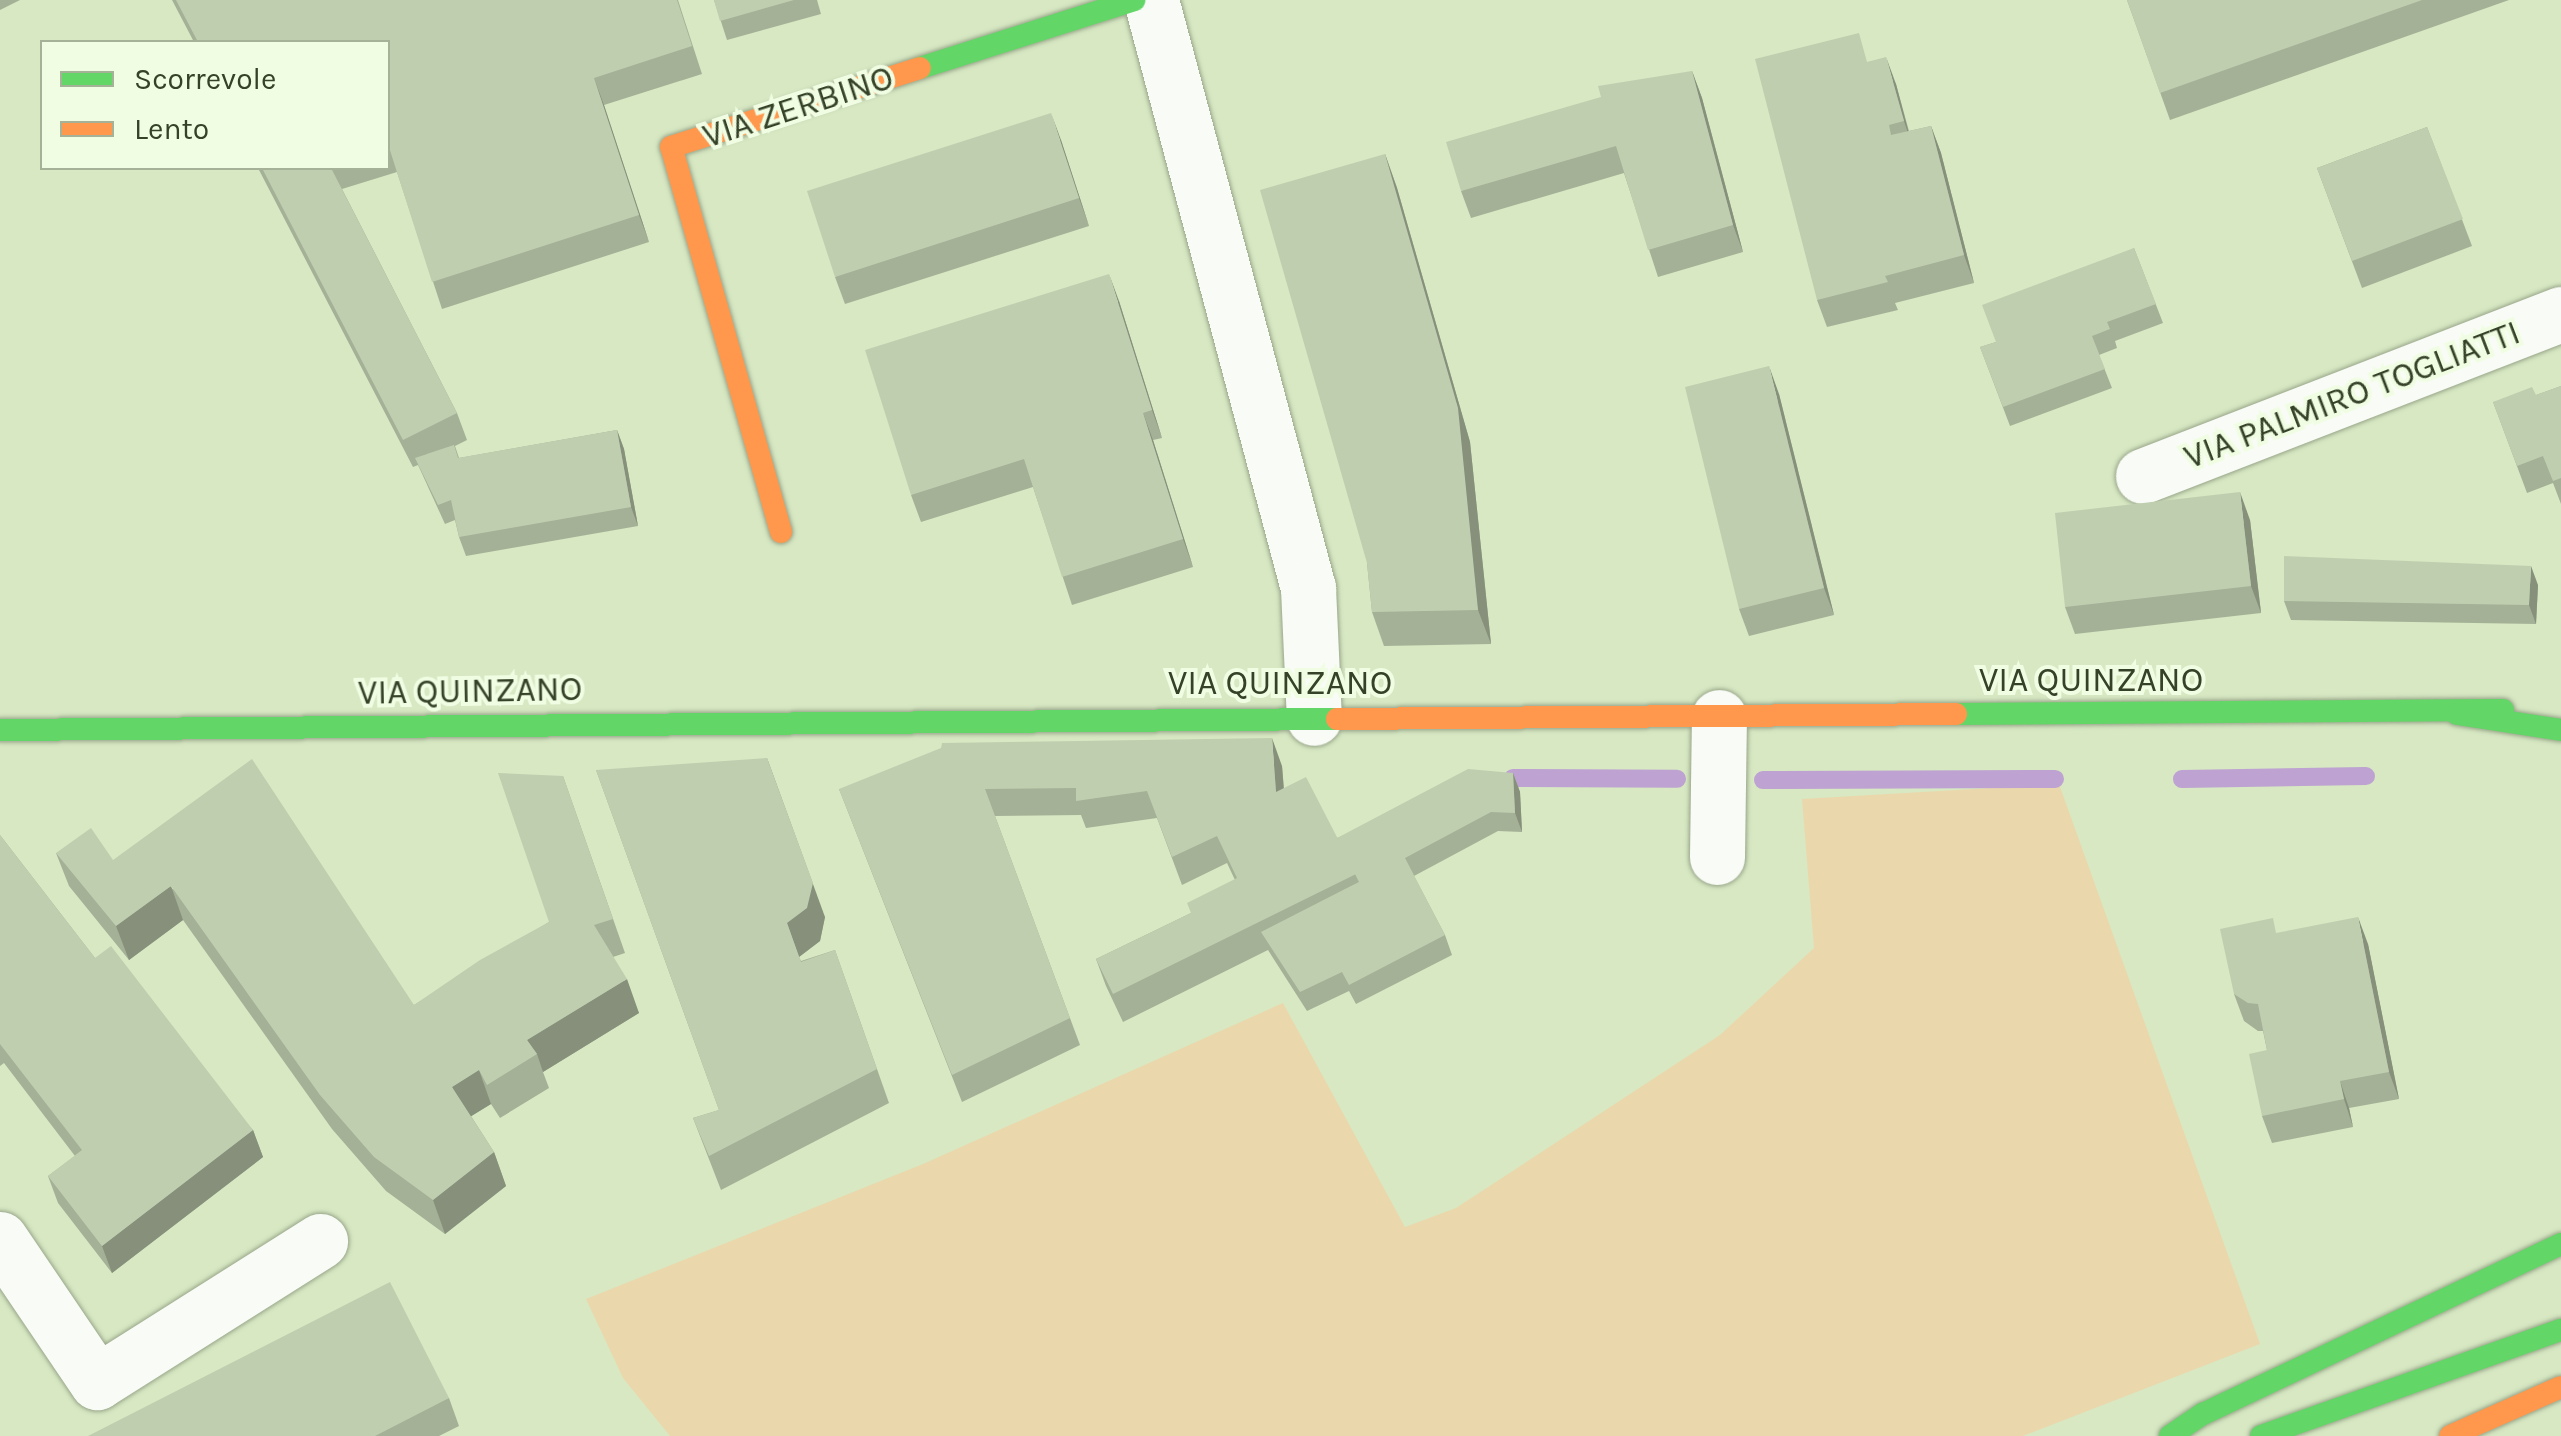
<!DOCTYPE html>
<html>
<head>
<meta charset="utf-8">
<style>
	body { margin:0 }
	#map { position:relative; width:2561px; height:1436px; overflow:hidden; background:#d7e8c3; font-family:Karla,sans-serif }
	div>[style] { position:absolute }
	.green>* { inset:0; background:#ead8ac }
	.stream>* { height:18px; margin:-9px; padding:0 9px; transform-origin:9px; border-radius:9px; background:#bda2d2 }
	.roads { filter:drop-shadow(0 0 2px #99a68a) drop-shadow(0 0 2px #99a68a) }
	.street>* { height:55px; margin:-27.5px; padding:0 27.5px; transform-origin:27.5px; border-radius:27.5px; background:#f9fcf6 }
	.fast>* { height:22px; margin:-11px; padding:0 11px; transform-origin:11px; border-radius:11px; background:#63d668 }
	.slow>* { height:22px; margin:-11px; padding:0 11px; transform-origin:11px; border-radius:11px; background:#ff974d }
	.wall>* { inset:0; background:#a5b197 }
	.shaded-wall>* { inset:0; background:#86907b }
	.building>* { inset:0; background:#c0ceb0 }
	span { translate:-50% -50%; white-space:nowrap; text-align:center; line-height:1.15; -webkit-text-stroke:8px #f0fde3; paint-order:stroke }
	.street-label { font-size:35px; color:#354227 }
	.legend { position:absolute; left:40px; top:40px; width:350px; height:130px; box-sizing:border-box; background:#f0fde3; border:2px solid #a5b298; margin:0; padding:12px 18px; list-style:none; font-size:30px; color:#354227 }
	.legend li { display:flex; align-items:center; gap:20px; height:50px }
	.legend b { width:50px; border:2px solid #a5b298 }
</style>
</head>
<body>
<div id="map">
	<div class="green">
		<i style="clip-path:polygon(2059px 784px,2260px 1344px,2023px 1436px,670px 1436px,623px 1378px,586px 1299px,923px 1164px,1283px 1003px,1405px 1227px,1456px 1208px,1720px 1035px,1814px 948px,1802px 799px)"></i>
	</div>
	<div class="stream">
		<i style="left:1513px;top:778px;width:164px;rotate:0.3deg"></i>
		<i style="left:2182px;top:779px;width:184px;rotate:-0.9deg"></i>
		<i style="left:1763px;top:780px;width:292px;rotate:-0.2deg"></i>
	</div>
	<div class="roads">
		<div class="street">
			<i style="left:1151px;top:0;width:609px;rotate:75.05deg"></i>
			<i style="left:1308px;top:588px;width:130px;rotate:87.4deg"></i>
			<i style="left:2143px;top:476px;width:448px;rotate:-21.2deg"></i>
			<i style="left:1717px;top:857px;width:140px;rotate:-89.2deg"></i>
			<i style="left:0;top:1239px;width:173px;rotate:55.9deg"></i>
			<i style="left:97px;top:1382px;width:264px;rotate:-32.3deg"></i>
		</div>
		<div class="fast">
			<i style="left:920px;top:68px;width:225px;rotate:-17.6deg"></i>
			<i style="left:1956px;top:714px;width:547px;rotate:-0.42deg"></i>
			<i style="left:2457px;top:714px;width:105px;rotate:8.7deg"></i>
			<i style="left:0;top:730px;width:1337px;rotate:-0.47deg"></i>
			<i style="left:2170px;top:1436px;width:40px;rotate:-34deg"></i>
			<i style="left:2203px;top:1414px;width:396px;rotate:-25.4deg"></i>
			<i style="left:2261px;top:1436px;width:318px;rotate:-19.5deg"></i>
		</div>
		<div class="slow">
			<i style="left:781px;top:532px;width:400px;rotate:-105.9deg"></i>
			<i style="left:671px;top:147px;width:261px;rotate:-17.6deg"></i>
			<i style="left:1337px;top:719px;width:619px;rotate:-0.46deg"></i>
			<i style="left:2450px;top:1436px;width:121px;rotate:-23.8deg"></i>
		</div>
	</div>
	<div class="wall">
		<i style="clip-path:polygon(0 0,20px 0,0 10px)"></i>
		<i style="clip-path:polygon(172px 0,678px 0,702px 74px,604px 105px,649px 242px,442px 309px,397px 172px,342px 189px,457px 413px,467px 440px,455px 446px,459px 458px,617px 430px,624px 449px,638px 526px,466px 556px,459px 537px,455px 520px,445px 524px,418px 465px,413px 467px,258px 168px,388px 168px,388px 42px,194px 42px)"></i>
		<i style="clip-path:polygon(714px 0,817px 0,821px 14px,727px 40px)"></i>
		<i style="clip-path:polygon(2127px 0,2509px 0,2170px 120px)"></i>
		<i style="clip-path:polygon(1870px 61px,1896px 84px,1909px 131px,1931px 126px,1941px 153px,1974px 283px,1895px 303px,1898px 310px,1827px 327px,1817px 300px)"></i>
		<i style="clip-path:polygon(1692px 71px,1702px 98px,1743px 252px,1658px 277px,1624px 173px,1471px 218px,1461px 191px)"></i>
		<i style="clip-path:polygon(2427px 127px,2472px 246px,2362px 288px,2317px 168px)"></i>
		<i style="clip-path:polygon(1061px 140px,1089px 226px,845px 304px,835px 277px)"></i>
		<i style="clip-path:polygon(1385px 154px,1397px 188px,1470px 442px,1491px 644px,1384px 646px,1372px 612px,1367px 563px)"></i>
		<i style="clip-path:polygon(2134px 248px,2163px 323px,2115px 341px,2117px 348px,2099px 355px,2112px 388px,2010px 426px,1980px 347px,1996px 342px)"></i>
		<i style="clip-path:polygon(1119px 301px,1162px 438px,1153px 440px,1193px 567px,1072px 605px,1033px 487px,921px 522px,911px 495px)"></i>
		<i style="clip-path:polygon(2561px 386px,2561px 504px,2553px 483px,2527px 493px,2493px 402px,2536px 395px)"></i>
		<i style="clip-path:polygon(1779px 394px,1834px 615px,1749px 636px,1739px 609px)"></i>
		<i style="clip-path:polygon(2250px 520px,2261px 613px,2075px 634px,2065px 607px)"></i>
		<i style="clip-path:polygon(2538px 585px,2536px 624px,2291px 620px,2284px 601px)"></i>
		<i style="clip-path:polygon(1282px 766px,1284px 789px,1337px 838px,1513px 773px,1520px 792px,1522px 832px,1498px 831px,1414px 876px,1445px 935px,1452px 955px,1356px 1004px,1349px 991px,1307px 1011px,1268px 950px,1123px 1022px,1106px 986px,1096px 959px,1191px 913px,1235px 880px,1227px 863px,1182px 885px,1157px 818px,1086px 828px,1081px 815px,995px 816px,1080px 1045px,962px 1102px,839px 789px)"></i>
		<i style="clip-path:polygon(596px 770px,825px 917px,820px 941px,799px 957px,801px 961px,835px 950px,889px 1103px,721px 1190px,693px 1118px,719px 1110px)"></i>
		<i style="clip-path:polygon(563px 776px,625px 953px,613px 957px,639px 1013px,543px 1072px,549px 1088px,500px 1118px,491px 1104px,471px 1116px,494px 1152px,506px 1186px,445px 1234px,386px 1191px,332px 1129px,183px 920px,129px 960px,69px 886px,56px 853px,113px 860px,414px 1005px,549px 922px)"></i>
		<i style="clip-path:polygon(0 835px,95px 958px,253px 1130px,263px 1157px,112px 1273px,58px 1203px,48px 1176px,75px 1156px,4px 1063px,0 1066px)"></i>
		<i style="clip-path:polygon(2278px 933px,2368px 944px,2399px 1099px,2349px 1108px,2353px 1127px,2272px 1143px,2262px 1116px,2267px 1050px,2263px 1031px,2258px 1031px,2244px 1021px,2234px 994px)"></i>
		<i style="clip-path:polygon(449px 1398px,459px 1426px,439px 1436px,88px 1436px)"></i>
	</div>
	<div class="shaded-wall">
		<i style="clip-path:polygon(1886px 57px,1896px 84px,1913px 149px,1904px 121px)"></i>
		<i style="clip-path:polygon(1692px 71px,1702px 98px,1743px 252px,1733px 225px)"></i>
		<i style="clip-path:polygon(594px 78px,604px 105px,649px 242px,639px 215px)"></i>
		<i style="clip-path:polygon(1051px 113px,1061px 140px,1089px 226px,1079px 198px)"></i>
		<i style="clip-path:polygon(1931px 126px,1941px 153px,1974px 283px,1964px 255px)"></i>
		<i style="clip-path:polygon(1385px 154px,1397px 188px,1470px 442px,1491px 644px,1478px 610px)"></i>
		<i style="clip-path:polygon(1109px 274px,1119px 301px,1162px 438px,1152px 410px)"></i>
		<i style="clip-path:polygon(1769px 366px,1779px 394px,1834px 615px,1824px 588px)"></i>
		<i style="clip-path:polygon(1143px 413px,1153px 440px,1193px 567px,1183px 539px)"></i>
		<i style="clip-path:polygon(617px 430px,624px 449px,638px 526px,631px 507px)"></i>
		<i style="clip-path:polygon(2240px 492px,2250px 520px,2261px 613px,2251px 586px)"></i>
		<i style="clip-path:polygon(2531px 566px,2538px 585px,2536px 624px,2529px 605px)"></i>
		<i style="clip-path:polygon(1272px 738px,1282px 766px,1286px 820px,1276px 792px)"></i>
		<i style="clip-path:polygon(767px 758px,825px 917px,820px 941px,799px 957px,787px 923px)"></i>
		<i style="clip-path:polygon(1513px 773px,1520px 792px,1522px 832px,1515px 813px)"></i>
		<i style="clip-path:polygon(171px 886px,183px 920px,129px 960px,116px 926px)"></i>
		<i style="clip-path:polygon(2358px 917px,2368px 944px,2399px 1099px,2389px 1072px)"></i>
		<i style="clip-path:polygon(627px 979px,639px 1013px,543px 1072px,537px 1054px,527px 1040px)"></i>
		<i style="clip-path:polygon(479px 1070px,491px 1104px,465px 1120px,452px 1087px)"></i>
		<i style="clip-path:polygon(2340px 1081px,2349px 1108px,2353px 1127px,2344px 1099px)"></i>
		<i style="clip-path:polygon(253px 1130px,263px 1157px,112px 1273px,102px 1246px)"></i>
		<i style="clip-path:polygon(494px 1152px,506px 1186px,445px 1234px,433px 1200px)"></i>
	</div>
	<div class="building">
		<i style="clip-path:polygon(176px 0,677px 0,692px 46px,594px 78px,639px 215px,432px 282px,388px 144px,388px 42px,198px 42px)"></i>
		<i style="clip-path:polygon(714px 0,794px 0,720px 21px)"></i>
		<i style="clip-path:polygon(2127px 0,2422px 0,2160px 93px)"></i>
		<i style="clip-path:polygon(1859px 33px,1867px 62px,1886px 57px,1904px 121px,1889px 125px,1891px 135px,1931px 126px,1964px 255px,1885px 276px,1888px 282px,1817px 300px,1755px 59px)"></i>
		<i style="clip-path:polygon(1692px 71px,1733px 225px,1648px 250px,1616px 146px,1461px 191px,1446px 142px,1601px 97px,1598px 86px)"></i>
		<i style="clip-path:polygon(1051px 113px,1079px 198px,835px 277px,807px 191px)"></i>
		<i style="clip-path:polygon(2427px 127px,2463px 219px,2352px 261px,2317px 168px)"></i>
		<i style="clip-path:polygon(1385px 154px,1458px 408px,1478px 610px,1372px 612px,1367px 563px,1260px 190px)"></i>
		<i style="clip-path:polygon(262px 168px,331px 168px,457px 413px,403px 440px)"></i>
		<i style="clip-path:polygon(2134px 248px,2156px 304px,2107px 322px,2110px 329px,2092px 336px,2105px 369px,2003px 407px,1980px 347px,1996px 342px,1982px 305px)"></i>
		<i style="clip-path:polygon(1109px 274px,1152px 410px,1143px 413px,1183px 539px,1062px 577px,1024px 459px,911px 495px,865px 350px)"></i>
		<i style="clip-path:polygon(1769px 366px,1824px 588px,1739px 609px,1685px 387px)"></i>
		<i style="clip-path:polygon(2561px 386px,2561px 478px,2553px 481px,2543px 456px,2517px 466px,2493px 402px,2532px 387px,2536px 395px)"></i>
		<i style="clip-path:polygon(617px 430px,631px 507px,459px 537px,451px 500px,438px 505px,415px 458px,454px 445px,458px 458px)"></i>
		<i style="clip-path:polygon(2240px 492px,2251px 586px,2065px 607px,2055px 513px)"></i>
		<i style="clip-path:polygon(2284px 556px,2531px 566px,2529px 605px,2284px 601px)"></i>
		<i style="clip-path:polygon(1272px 738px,1276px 792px,1306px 777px,1356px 874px,1113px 994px,1096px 959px,1191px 913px,1187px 903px,1237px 878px,1217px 836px,1172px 857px,1147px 791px,1076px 801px,1076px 788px,985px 789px,1070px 1018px,952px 1075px,839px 789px,941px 748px,942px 743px)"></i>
		<i style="clip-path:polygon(767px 758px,813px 883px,807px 908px,787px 923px,801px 962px,835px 950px,877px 1069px,709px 1156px,693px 1118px,719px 1110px,596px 770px)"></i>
		<i style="clip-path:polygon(252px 759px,414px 1005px,480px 960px,549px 922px,498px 773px,563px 776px,613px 919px,594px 925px,627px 979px,527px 1040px,537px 1054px,487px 1085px,479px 1070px,452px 1087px,494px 1152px,433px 1200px,374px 1157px,320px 1095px,171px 886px,116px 926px,56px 853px,91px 828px,113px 860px)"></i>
		<i style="clip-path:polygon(1468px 769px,1513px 773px,1515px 813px,1491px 812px,1405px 858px,1445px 935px,1349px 985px,1342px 972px,1300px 992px,1261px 932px,1359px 882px,1337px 838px)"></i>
		<i style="clip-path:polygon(0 835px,95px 958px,111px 946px,253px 1130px,102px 1246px,48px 1176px,82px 1150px,0 1044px)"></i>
		<i style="clip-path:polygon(2358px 917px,2389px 1072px,2340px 1081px,2344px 1099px,2262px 1116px,2249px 1054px,2267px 1050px,2258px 1004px,2248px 1003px,2234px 994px,2220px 929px,2273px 918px,2276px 933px)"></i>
		<i style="clip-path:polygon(390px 1282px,449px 1398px,375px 1436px,88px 1436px)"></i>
	</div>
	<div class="street-label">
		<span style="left:798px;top:107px;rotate:-18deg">VIA ZERBINO</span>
		<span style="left:2352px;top:395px;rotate:-21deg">VIA PALMIRO TOGLIATTI</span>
		<span style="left:2091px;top:680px">VIA QUINZANO</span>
		<span style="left:1280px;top:683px">VIA QUINZANO</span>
		<span style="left:470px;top:691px;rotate:-1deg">VIA QUINZANO</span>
	</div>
	<ul class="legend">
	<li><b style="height:12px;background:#63d668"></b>Scorrevole</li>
	<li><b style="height:12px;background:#ff974d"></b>Lento</li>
	</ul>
</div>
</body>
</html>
